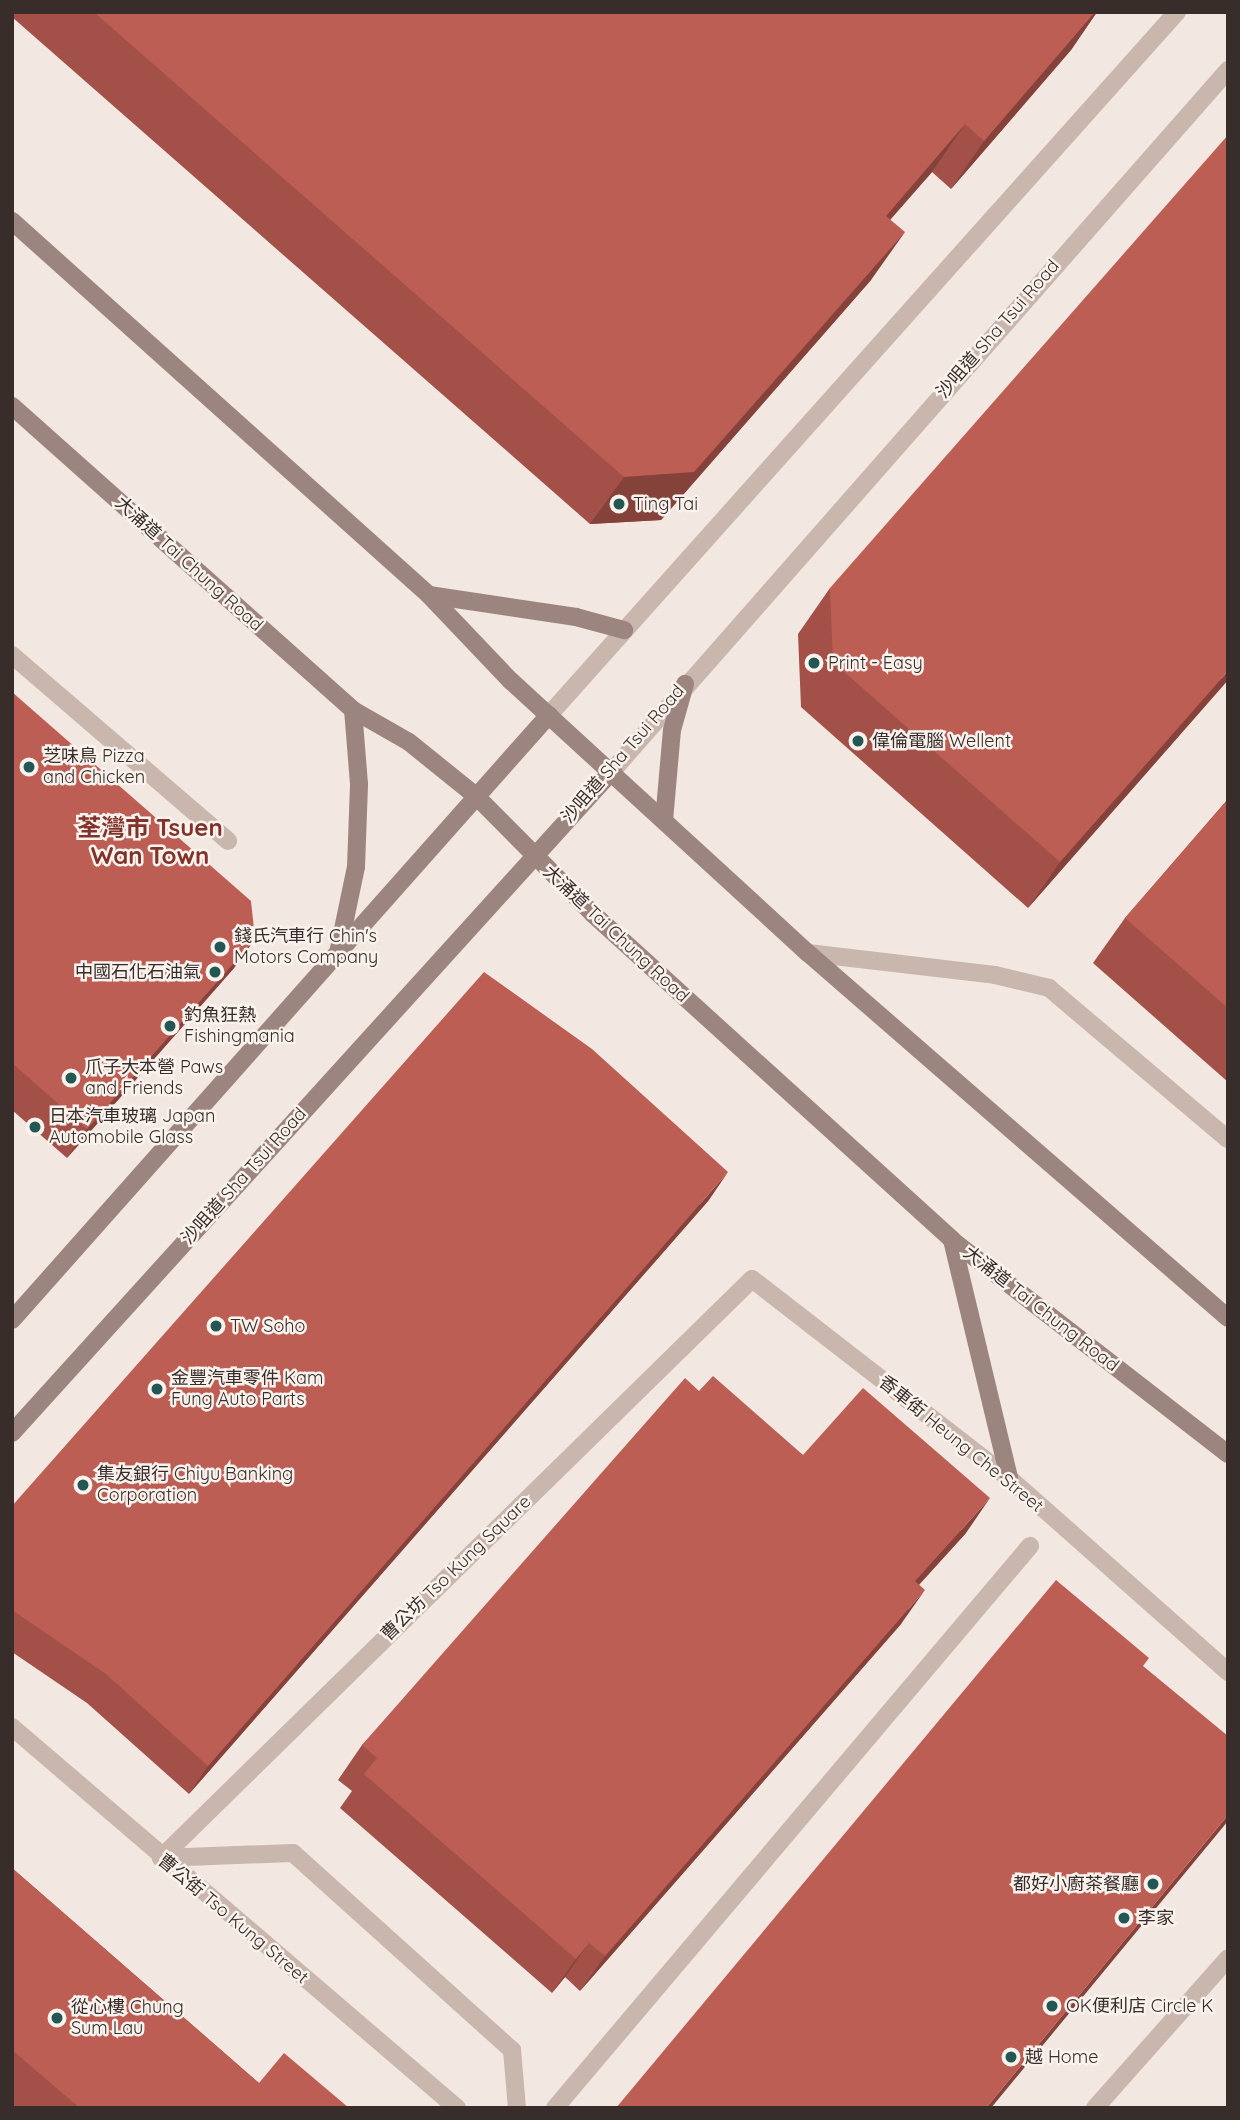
<!DOCTYPE html>
<html>
<head>
<meta charset="utf-8">
<style>
	body { margin:0 }
	#map { position:relative; width:1240px; height:2120px; overflow:hidden; background:#f2e7e1; font-family:Quicksand,"Noto Sans TC",sans-serif }
	div>[style] { position:absolute }
	.pier>* { inset:0; background:#f2e7e1 }
	.pedestrian>* { height:18px; margin:-9px; padding:0 9px; transform-origin:9px; border-radius:9px; background:#c9b6ad }
	.minor>* { height:18px; margin:-9px; padding:0 9px; transform-origin:9px; border-radius:9px; background:#c9b6ad }
	.tertiary>* { height:18px; margin:-9px; padding:0 9px; transform-origin:9px; border-radius:9px; background:#c9b6ad }
	.secondary>* { height:18px; margin:-9px; padding:0 9px; transform-origin:9px; border-radius:9px; background:#9d857f }
	.wall>* { inset:0; background:#a35148 }
	.shaded-wall>* { inset:0; background:#84423b }
	.building>* { inset:0; background:#bd5e54 }
	.dots>* { width:19px; height:19px; translate:-50% -50%; box-sizing:border-box; border:4px solid #f9f2ed; border-radius:50% }
	span { translate:-50% -50%; white-space:nowrap; text-align:center; line-height:1.15; -webkit-text-stroke:5px #f9f2ed; paint-order:stroke }
	.street-label { font-size:18px; color:#382d2b }
	.poi-label { font-size:18px; color:#382d2b }
	.left { translate:0 -50%; text-align:left }
	.right { translate:-100% -50%; text-align:right }
	.district-label { font-size:24px; color:#81322a; font-weight:700 }
	.frame { position:absolute; inset:0; border:14px solid #382d2b; pointer-events:none }
</style>
</head>
<body>
<div id="map">
	<div class="pier">
		<i style="clip-path:polygon(12px 114px,653px 655px,995px 975px,1228px 1184px,1228px 1540px,12px 492px)"></i>
	</div>
	<div class="pedestrian">
		<i style="left:161px;top:1858px;width:827px;rotate:-44.41deg"></i>
		<i style="left:555px;top:2108px;width:736px;rotate:-49.8deg"></i>
	</div>
	<div class="minor">
		<i style="left:12px;top:655px;width:285px;rotate:40.7deg"></i>
		<i style="left:808px;top:953px;width:188px;rotate:6.7deg"></i>
		<i style="left:995px;top:975px;width:56px;rotate:13.5deg"></i>
		<i style="left:1049px;top:988px;width:234px;rotate:40.2deg"></i>
		<i style="left:752px;top:1279px;width:325px;rotate:37.8deg"></i>
		<i style="left:1009px;top:1478px;width:293px;rotate:41.5deg"></i>
		<i style="left:12px;top:1727px;width:586px;rotate:40.57deg"></i>
		<i style="left:161px;top:1858px;width:132px;rotate:-2.2deg"></i>
		<i style="left:293px;top:1853px;width:295px;rotate:42deg"></i>
		<i style="left:512px;top:2050px;width:58px;rotate:85.1deg"></i>
		<i style="left:1095px;top:2108px;width:200px;rotate:-48.4deg"></i>
	</div>
	<div class="tertiary">
		<i style="left:549px;top:715px;width:943px;rotate:-48.23deg"></i>
		<i style="left:613px;top:770px;width:932px;rotate:-48.7deg"></i>
	</div>
	<div class="secondary">
		<i style="left:12px;top:221px;width:560px;rotate:41.89deg"></i>
		<i style="left:429px;top:595px;width:119px;rotate:46.4deg"></i>
		<i style="left:511px;top:681px;width:403px;rotate:42.5deg"></i>
		<i style="left:808px;top:953px;width:556px;rotate:40.99deg"></i>
		<i style="left:12px;top:406px;width:457px;rotate:41.7deg"></i>
		<i style="left:353px;top:710px;width:64px;rotate:29.7deg"></i>
		<i style="left:409px;top:742px;width:86px;rotate:38.9deg"></i>
		<i style="left:476px;top:796px;width:166px;rotate:45.2deg"></i>
		<i style="left:593px;top:914px;width:485px;rotate:42.2deg"></i>
		<i style="left:952px;top:1240px;width:349px;rotate:37.8deg"></i>
		<i style="left:429px;top:595px;width:149px;rotate:8.5deg"></i>
		<i style="left:576px;top:617px;width:50px;rotate:15.2deg"></i>
		<i style="left:664px;top:821px;width:91px;rotate:-85deg"></i>
		<i style="left:672px;top:730px;width:48px;rotate:-74.2deg"></i>
		<i style="left:338px;top:953px;width:88px;rotate:-78.2deg"></i>
		<i style="left:356px;top:867px;width:83px;rotate:-87.9deg"></i>
		<i style="left:359px;top:784px;width:74px;rotate:-94.6deg"></i>
		<i style="left:952px;top:1240px;width:245px;rotate:76.5deg"></i>
		<i style="left:12px;top:1320px;width:809px;rotate:-48.41deg"></i>
		<i style="left:12px;top:1433px;width:895px;rotate:-47.81deg"></i>
	</div>
	<div class="wall">
		<i style="clip-path:polygon(12px 12px,1097px 12px,1071px 50px,951px 189px,932px 172px,890px 220px,871px 280px,661px 520px,590px 524px,12px 17px)"></i>
		<i style="clip-path:polygon(830px 588px,1228px 680px,1028px 908px,801px 707px,798px 634px)"></i>
		<i style="clip-path:polygon(12px 692px,255px 939px,234px 968px,67px 1158px,12px 1110px)"></i>
		<i style="clip-path:polygon(1228px 799px,1228px 1082px,1093px 963px,1125px 918px)"></i>
		<i style="clip-path:polygon(709px 1200px,189px 1794px,87px 1703px,12px 1652px,12px 1506px)"></i>
		<i style="clip-path:polygon(699px 1391px,803px 1455px,966px 1533px,919px 1585px,901px 1624px,580px 1991px,565px 1977px,552px 1993px,340px 1808px,352px 1791px,338px 1780px,362px 1745px)"></i>
		<i style="clip-path:polygon(12px 1868px,259px 2083px,349px 2108px,12px 2108px)"></i>
	</div>
	<div class="shaded-wall">
		<i style="clip-path:polygon(1095px 12px,1097px 12px,1071px 50px,951px 189px,984px 141px)"></i>
		<i style="clip-path:polygon(965px 124px,932px 172px,852px 263px,886px 216px)"></i>
		<i style="clip-path:polygon(905px 232px,871px 280px,661px 520px,590px 524px,624px 477px)"></i>
		<i style="clip-path:polygon(1228px 671px,1228px 680px,1028px 908px,1060px 862px)"></i>
		<i style="clip-path:polygon(255px 939px,234px 968px,67px 1158px,87px 1129px)"></i>
		<i style="clip-path:polygon(728px 1172px,709px 1200px,189px 1794px,208px 1766px)"></i>
		<i style="clip-path:polygon(990px 1498px,966px 1533px,891px 1615px,915px 1581px)"></i>
		<i style="clip-path:polygon(925px 1590px,901px 1624px,580px 1991px,605px 1956px)"></i>
		<i style="clip-path:polygon(1228px 1815px,1228px 1821px,991px 2108px,986px 2108px)"></i>
		<i style="clip-path:polygon(589px 1943px,565px 1977px,552px 1993px,576px 1959px)"></i>
	</div>
	<div class="building">
		<i style="clip-path:polygon(94px 12px,1095px 12px,984px 141px,965px 124px,886px 216px,905px 232px,694px 472px,624px 477px)"></i>
		<i style="clip-path:polygon(1228px 135px,1228px 671px,1060px 862px,833px 662px,830px 588px)"></i>
		<i style="clip-path:polygon(12px 692px,251px 901px,255px 939px,87px 1129px,12px 1063px)"></i>
		<i style="clip-path:polygon(1228px 799px,1228px 1008px,1125px 918px)"></i>
		<i style="clip-path:polygon(484px 972px,592px 1049px,728px 1172px,208px 1766px,106px 1674px,12px 1610px,12px 1506px)"></i>
		<i style="clip-path:polygon(713px 1376px,803px 1455px,863px 1388px,990px 1498px,915px 1581px,925px 1590px,605px 1956px,589px 1943px,576px 1959px,364px 1774px,377px 1758px,362px 1745px,685px 1378px,699px 1391px)"></i>
		<i style="clip-path:polygon(1056px 1580px,1149px 1658px,1143px 1666px,1228px 1736px,1228px 1815px,986px 2108px,616px 2108px)"></i>
		<i style="clip-path:polygon(12px 1868px,259px 2083px,284px 2053px,349px 2108px,80px 2108px,12px 2050px)"></i>
	</div>
	<div class="dots">
		<i style="left:619px;top:504px;background:#245753"></i>
		<i style="left:814px;top:663px;background:#245753"></i>
		<i style="left:858px;top:741px;background:#245753"></i>
		<i style="left:29px;top:767px;background:#245753"></i>
		<i style="left:220px;top:947px;background:#245753"></i>
		<i style="left:215px;top:972px;background:#245753"></i>
		<i style="left:170px;top:1026px;background:#245753"></i>
		<i style="left:71px;top:1078px;background:#245753"></i>
		<i style="left:35px;top:1127px;background:#245753"></i>
		<i style="left:216px;top:1326px;background:#245753"></i>
		<i style="left:157px;top:1389px;background:#245753"></i>
		<i style="left:83px;top:1485px;background:#245753"></i>
		<i style="left:1153px;top:1884px;background:#245753"></i>
		<i style="left:1124px;top:1918px;background:#245753"></i>
		<i style="left:1052px;top:2006px;background:#245753"></i>
		<i style="left:57px;top:2018px;background:#245753"></i>
		<i style="left:1011px;top:2057px;background:#245753"></i>
	</div>
	<div class="street-label">
		<span style="left:998px;top:329px;rotate:-49deg">沙咀道 Sha Tsui Road</span>
		<span style="left:189px;top:564px;rotate:42deg">大涌道 Tai Chung Road</span>
		<span style="left:623px;top:754px;rotate:-49deg">沙咀道 Sha Tsui Road</span>
		<span style="left:616px;top:934px;rotate:43deg">大涌道 Tai Chung Road</span>
		<span style="left:244px;top:1176px;rotate:-48deg">沙咀道 Sha Tsui Road</span>
		<span style="left:1041px;top:1309px;rotate:38deg">大涌道 Tai Chung Road</span>
		<span style="left:961px;top:1444px;rotate:39deg">香車街 Heung Che Street</span>
		<span style="left:456px;top:1568px;rotate:-44deg">曹公坊 Tso Kung Square</span>
		<span style="left:233px;top:1919px;rotate:40deg">曹公街 Tso Kung Street</span>
	</div>
	<div class="poi-label">
		<span class="left" style="left:633px;top:504px">Ting Tai</span>
		<span class="left" style="left:828px;top:663px">Print - Easy</span>
		<span class="left" style="left:872px;top:741px">偉倫電腦 Wellent</span>
		<span class="left" style="left:43px;top:767px">芝味鳥 Pizza<br>and Chicken</span>
		<span class="left" style="left:234px;top:947px">錢氏汽車行 Chin's<br>Motors Company</span>
		<span class="right" style="left:201px;top:972px">中國石化石油氣</span>
		<span class="left" style="left:184px;top:1026px">釣魚狂熱<br>Fishingmania</span>
		<span class="left" style="left:85px;top:1078px">爪子大本營 Paws<br>and Friends</span>
		<span class="left" style="left:49px;top:1127px">日本汽車玻璃 Japan<br>Automobile Glass</span>
		<span class="left" style="left:230px;top:1326px">TW Soho</span>
		<span class="left" style="left:171px;top:1389px">金豐汽車零件 Kam<br>Fung Auto Parts</span>
		<span class="left" style="left:97px;top:1485px">集友銀行 Chiyu Banking<br>Corporation</span>
		<span class="right" style="left:1139px;top:1884px">都好小廚茶餐廳</span>
		<span class="left" style="left:1138px;top:1918px">李家</span>
		<span class="left" style="left:1066px;top:2006px">OK便利店 Circle K</span>
		<span class="left" style="left:71px;top:2018px">從心樓 Chung<br>Sum Lau</span>
		<span class="left" style="left:1025px;top:2057px">越 Home</span>
	</div>
	<div class="district-label">
		<span style="left:150px;top:842px">荃灣市 Tsuen<br>Wan Town</span>
	</div>
	<div class="frame"></div>
</div>
</body>
</html>
